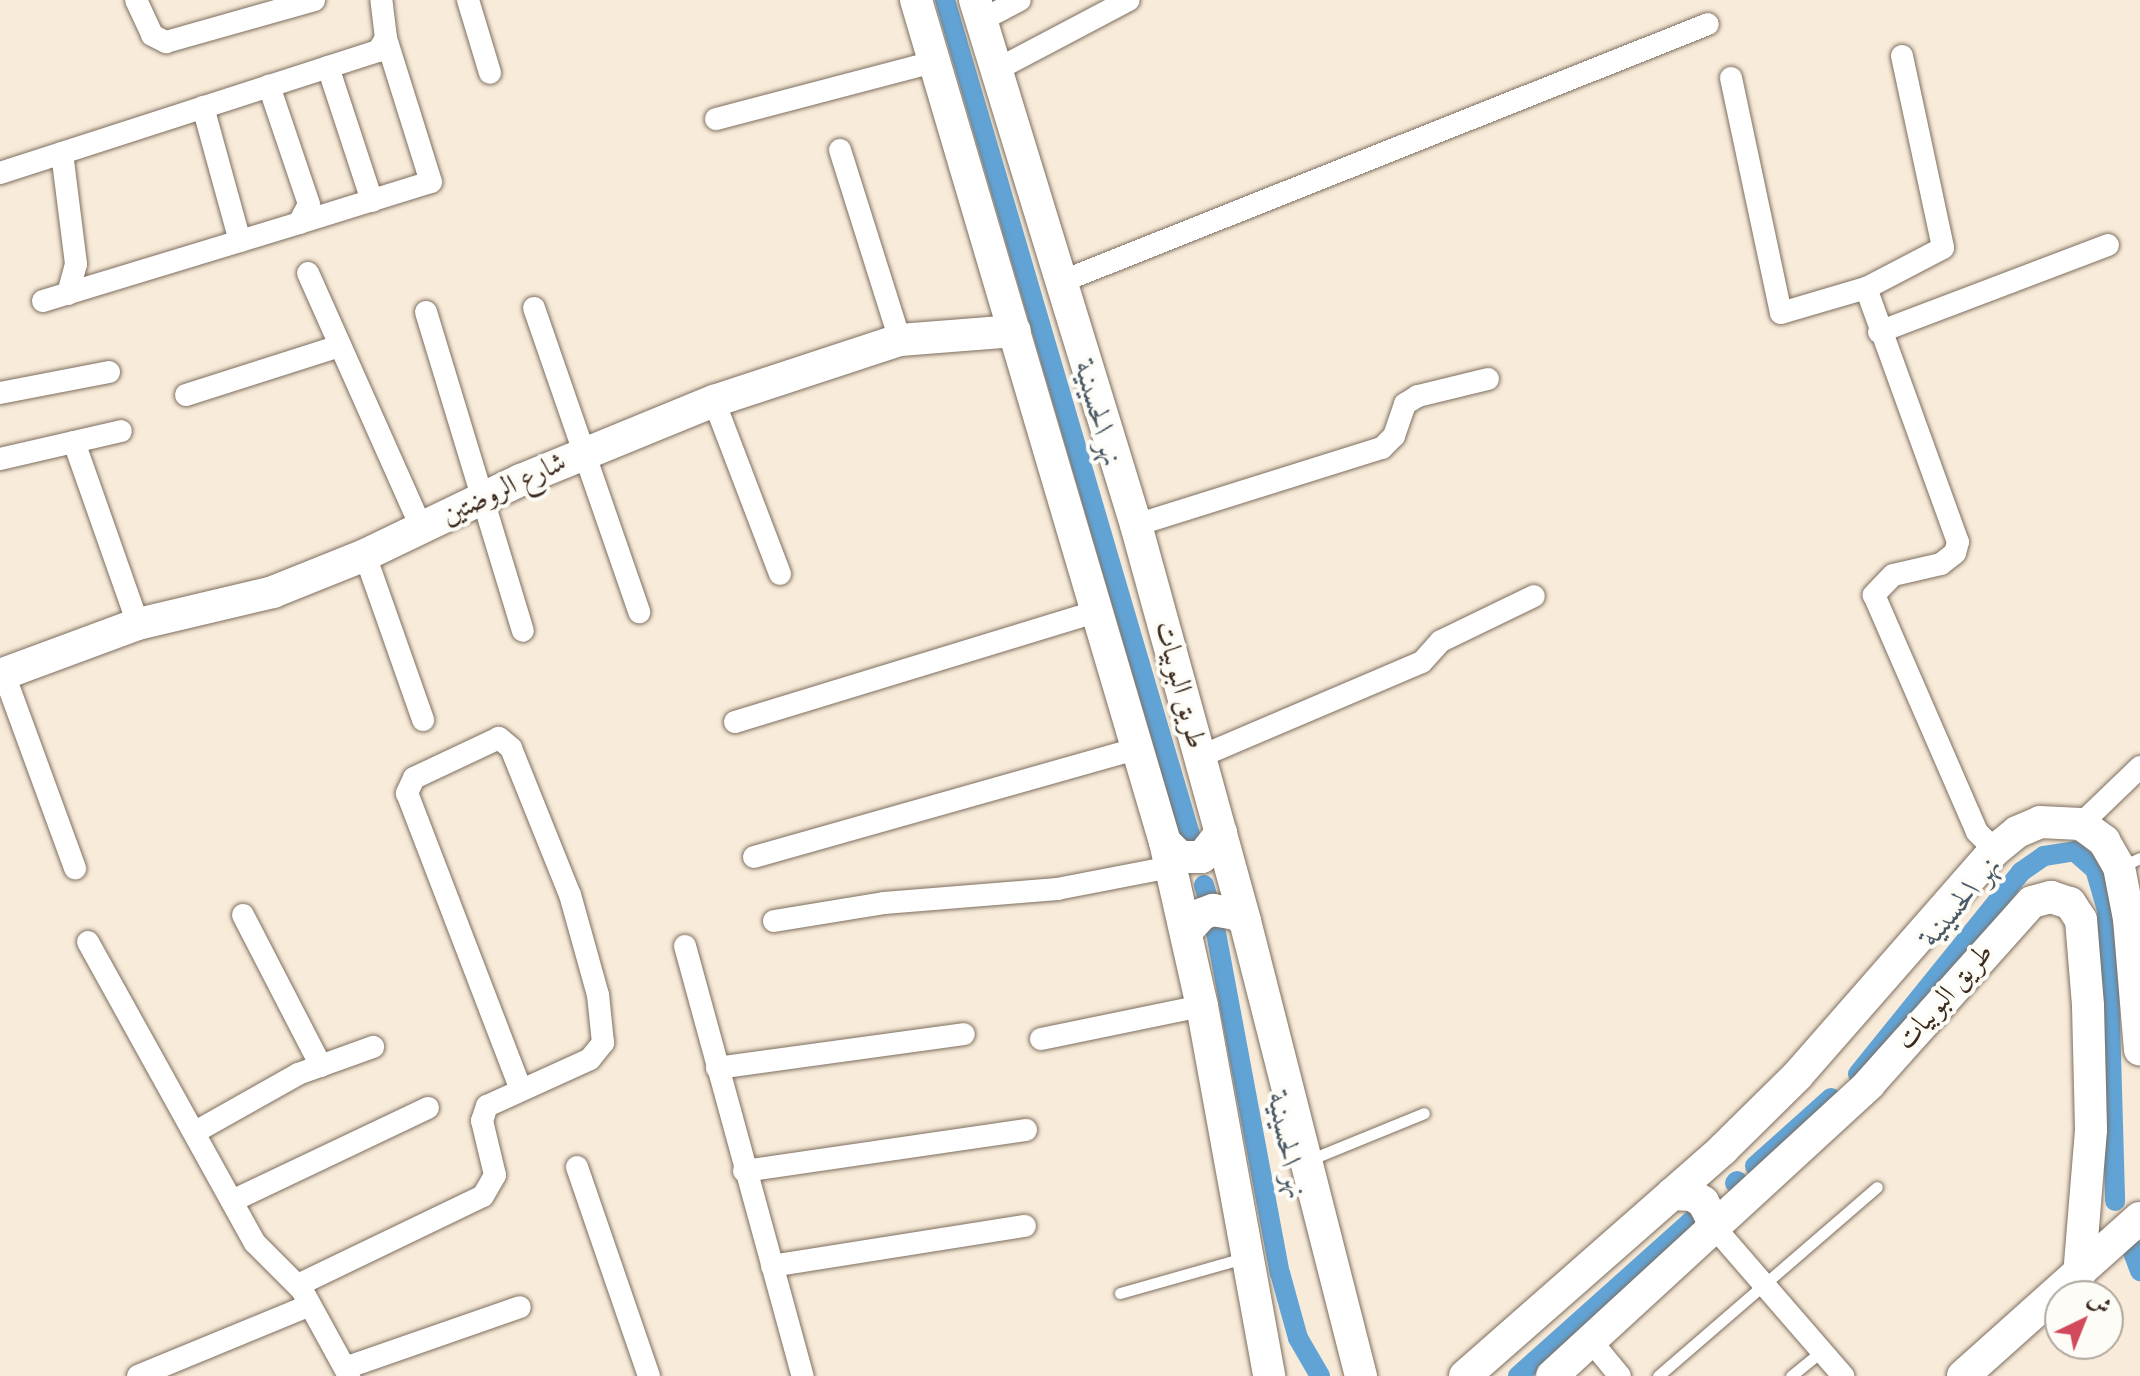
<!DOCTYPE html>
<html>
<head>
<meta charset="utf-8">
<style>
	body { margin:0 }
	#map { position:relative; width:2140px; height:1376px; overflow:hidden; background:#f8ebd9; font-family:"Libre Bodoni",Amiri,serif }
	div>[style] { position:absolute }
	.canal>* { height:20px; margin:-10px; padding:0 10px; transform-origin:10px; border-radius:10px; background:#62a3d5 }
	.roads { filter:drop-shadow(0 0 2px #7d6e5f) drop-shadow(0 0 2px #7d6e5f) }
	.lane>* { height:11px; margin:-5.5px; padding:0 5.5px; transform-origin:5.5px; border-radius:5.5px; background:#fff }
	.street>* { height:22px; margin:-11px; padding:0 11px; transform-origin:11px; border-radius:11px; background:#fff }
	.secondary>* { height:32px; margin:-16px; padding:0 16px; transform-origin:16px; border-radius:16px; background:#fff }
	span { translate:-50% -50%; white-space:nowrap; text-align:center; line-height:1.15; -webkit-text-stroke:8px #fdfcf7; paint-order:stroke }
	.street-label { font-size:28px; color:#3b2a1e }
	.water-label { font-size:30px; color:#4b5a67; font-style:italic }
	.north { position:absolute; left:2044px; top:1280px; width:80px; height:80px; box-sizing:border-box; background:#fdfcf7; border:2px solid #afa8a0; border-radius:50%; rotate:43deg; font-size:22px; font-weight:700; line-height:32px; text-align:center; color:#3b2a1e }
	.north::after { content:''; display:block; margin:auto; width:28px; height:36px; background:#d1495b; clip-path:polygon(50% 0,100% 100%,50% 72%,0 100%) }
</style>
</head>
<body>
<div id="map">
	<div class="canal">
		<i style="left:945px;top:0;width:881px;rotate:73.64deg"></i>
		<i style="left:1204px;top:885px;width:15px;rotate:74deg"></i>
		<i style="left:1214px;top:922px;width:357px;rotate:79.4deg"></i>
		<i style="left:1280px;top:1273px;width:67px;rotate:74.5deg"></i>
		<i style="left:1298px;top:1338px;width:44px;rotate:59.9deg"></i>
		<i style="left:1858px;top:1074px;width:260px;rotate:-51.1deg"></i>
		<i style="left:2021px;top:872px;width:28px;rotate:-35deg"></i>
		<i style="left:2044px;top:856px;width:30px;rotate:-9deg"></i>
		<i style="left:2074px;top:851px;width:28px;rotate:41deg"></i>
		<i style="left:2095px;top:869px;width:43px;rotate:73.7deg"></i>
		<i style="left:2107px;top:910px;width:291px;rotate:88.4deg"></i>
		<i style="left:1755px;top:1166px;width:102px;rotate:-41.8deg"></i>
		<i style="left:1735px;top:1183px;width:3px;rotate:-45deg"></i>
		<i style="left:2124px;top:1228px;width:46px;rotate:69.6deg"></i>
		<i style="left:1518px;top:1376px;width:237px;rotate:-41.8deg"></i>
	</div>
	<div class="roads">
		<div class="lane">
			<i style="left:2120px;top:867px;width:22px;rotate:-24deg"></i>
			<i style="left:1309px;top:1160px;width:124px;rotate:-22.2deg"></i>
			<i style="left:1120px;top:1293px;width:129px;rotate:-15.8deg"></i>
			<i style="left:1658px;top:1376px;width:289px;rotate:-40.8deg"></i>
			<i style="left:1791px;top:1376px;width:40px;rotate:-39deg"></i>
		</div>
		<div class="street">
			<i style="left:136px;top:0;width:38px;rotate:65deg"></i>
			<i style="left:152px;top:35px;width:16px;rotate:27deg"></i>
			<i style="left:166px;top:42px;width:154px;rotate:-15.8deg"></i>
			<i style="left:468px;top:0;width:76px;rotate:73.2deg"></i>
			<i style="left:980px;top:21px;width:45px;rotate:-27.7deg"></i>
			<i style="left:1902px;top:56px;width:196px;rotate:77.9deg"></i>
			<i style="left:1943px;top:248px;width:87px;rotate:152.5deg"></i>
			<i style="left:1866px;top:288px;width:270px;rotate:70.1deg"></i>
			<i style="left:1958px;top:542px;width:11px;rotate:105deg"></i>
			<i style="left:1955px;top:553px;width:18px;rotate:142deg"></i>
			<i style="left:1941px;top:564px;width:49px;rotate:167.1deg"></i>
			<i style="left:1893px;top:575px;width:28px;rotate:134deg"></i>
			<i style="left:1874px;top:595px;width:258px;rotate:66.5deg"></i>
			<i style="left:1977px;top:832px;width:25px;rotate:45deg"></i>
			<i style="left:328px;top:67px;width:141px;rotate:71.8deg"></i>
			<i style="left:996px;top:70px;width:150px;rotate:-27.8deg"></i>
			<i style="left:1731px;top:78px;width:240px;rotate:78deg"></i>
			<i style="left:1781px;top:313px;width:89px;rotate:-16.4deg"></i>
			<i style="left:203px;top:107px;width:139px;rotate:74.6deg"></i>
			<i style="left:716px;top:119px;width:225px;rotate:-14.7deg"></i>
			<i style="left:840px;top:150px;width:199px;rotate:72.5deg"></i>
			<i style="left:62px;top:153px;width:112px;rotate:82.8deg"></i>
			<i style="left:76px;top:264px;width:31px;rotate:105deg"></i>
			<i style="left:0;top:173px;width:397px;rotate:-17.9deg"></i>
			<i style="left:378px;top:51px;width:15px;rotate:-58deg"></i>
			<i style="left:386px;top:38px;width:38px;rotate:-97deg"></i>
			<i style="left:299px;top:223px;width:138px;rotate:-17.3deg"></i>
			<i style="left:431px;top:182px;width:151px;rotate:-107.4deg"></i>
			<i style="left:308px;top:273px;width:278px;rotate:66deg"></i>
			<i style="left:1063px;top:281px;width:694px;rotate:-21.72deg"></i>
			<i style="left:43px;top:301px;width:268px;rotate:-16.9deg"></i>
			<i style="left:299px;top:223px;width:21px;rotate:-62deg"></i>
			<i style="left:309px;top:204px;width:125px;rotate:-108.7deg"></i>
			<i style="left:534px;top:308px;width:322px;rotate:70.9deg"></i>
			<i style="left:426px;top:312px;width:333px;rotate:73.1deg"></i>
			<i style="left:1879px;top:332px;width:245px;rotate:-20.8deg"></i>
			<i style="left:0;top:393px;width:111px;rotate:-10.9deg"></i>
			<i style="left:186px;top:395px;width:162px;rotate:-17.7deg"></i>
			<i style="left:714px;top:401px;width:185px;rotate:69.1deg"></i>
			<i style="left:74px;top:442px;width:193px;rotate:70.6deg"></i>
			<i style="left:0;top:459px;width:124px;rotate:-13deg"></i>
			<i style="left:1136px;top:525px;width:258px;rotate:-17.4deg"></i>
			<i style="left:1382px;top:448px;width:17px;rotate:-45deg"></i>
			<i style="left:1394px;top:436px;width:34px;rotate:-71deg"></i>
			<i style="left:1405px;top:404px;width:15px;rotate:-32deg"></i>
			<i style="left:1418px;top:396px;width:72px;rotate:-13.7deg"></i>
			<i style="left:365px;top:555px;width:175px;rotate:70.6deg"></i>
			<i style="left:4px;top:674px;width:207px;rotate:69.9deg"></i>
			<i style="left:735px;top:722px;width:381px;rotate:-17deg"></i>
			<i style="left:1199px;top:757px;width:242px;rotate:-23.1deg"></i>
			<i style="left:1422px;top:662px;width:28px;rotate:-48deg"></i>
			<i style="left:1441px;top:641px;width:103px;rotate:-25.8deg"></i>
			<i style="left:2081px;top:824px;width:82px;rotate:-44deg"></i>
			<i style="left:754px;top:857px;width:397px;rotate:-15.8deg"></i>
			<i style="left:243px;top:915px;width:170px;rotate:62.7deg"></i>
			<i style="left:774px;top:921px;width:111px;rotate:-9.3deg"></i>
			<i style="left:884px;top:903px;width:174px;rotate:-4.6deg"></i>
			<i style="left:1057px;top:889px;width:116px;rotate:-10.9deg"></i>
			<i style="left:88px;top:942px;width:344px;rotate:61deg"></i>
			<i style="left:255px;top:1243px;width:66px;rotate:45deg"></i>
			<i style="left:302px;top:1290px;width:98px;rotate:61.3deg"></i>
			<i style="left:685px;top:946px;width:446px;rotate:74.7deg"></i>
			<i style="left:1041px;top:1039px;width:164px;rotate:-11.6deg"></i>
			<i style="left:717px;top:1068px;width:249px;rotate:-7.8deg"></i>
			<i style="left:197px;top:1131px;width:116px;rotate:-29.4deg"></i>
			<i style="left:298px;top:1074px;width:80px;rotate:-19.8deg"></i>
			<i style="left:577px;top:1167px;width:221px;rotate:71deg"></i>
			<i style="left:744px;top:1171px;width:285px;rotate:-8.3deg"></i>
			<i style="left:232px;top:1201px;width:217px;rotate:-25.4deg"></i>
			<i style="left:1715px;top:1228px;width:196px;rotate:49.1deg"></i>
			<i style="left:772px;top:1266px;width:256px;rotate:-9deg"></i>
			<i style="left:298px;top:1285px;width:205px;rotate:-25.7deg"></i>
			<i style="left:483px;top:1196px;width:24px;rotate:-60deg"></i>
			<i style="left:495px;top:1175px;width:56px;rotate:-103.5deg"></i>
			<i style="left:482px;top:1121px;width:16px;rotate:-72deg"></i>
			<i style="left:487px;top:1106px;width:113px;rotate:-24.5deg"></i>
			<i style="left:590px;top:1059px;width:21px;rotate:-51deg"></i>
			<i style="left:603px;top:1043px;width:48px;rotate:-95.9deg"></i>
			<i style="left:598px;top:995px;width:104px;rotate:-105.6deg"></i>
			<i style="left:570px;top:895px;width:158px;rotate:-111.9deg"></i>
			<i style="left:511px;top:748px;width:16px;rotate:-140deg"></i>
			<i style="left:499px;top:738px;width:94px;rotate:154.8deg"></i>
			<i style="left:414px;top:778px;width:17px;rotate:115deg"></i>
			<i style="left:407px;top:793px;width:316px;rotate:69deg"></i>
			<i style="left:1591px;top:1341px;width:45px;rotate:50.4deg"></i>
			<i style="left:345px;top:1368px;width:185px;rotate:-19.2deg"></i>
			<i style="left:138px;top:1376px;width:186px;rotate:-22.4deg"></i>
		</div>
		<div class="secondary">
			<i style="left:916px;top:0;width:878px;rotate:73.53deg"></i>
			<i style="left:1165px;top:842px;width:168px;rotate:77.3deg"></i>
			<i style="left:1202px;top:1006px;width:376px;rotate:79.7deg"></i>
			<i style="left:975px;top:0;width:549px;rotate:72.95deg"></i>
			<i style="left:1136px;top:525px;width:411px;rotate:74.6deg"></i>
			<i style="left:1245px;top:921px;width:470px;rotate:75.7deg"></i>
			<i style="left:0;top:675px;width:147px;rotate:-20.3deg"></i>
			<i style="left:138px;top:624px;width:139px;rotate:-13.3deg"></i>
			<i style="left:273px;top:592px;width:99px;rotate:-21.9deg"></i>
			<i style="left:365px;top:555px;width:173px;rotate:-25.7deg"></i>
			<i style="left:521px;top:480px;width:209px;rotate:-22.3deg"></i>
			<i style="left:714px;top:401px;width:196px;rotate:-18.2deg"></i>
			<i style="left:900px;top:340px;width:115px;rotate:-4.5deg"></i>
			<i style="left:1165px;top:842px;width:21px;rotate:45deg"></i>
			<i style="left:1180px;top:857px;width:22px"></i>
			<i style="left:1202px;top:857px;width:31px;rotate:-52deg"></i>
			<i style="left:1186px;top:932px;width:24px;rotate:-48deg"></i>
			<i style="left:1202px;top:914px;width:12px;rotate:-20deg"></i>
			<i style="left:1213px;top:910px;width:23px;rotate:10deg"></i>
			<i style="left:1236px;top:914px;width:11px;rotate:38deg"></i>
			<i style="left:1672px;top:1194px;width:20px;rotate:3deg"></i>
			<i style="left:1692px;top:1195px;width:13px;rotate:32deg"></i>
			<i style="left:1703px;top:1202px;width:19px;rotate:62deg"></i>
			<i style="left:1712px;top:1219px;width:13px;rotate:99deg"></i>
			<i style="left:1465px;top:1376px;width:344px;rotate:-41.3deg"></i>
			<i style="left:1723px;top:1149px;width:104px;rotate:-44.6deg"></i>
			<i style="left:1797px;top:1076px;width:300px;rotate:-48.8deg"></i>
			<i style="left:1995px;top:850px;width:28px;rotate:-39deg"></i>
			<i style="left:2017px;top:832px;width:25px;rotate:-23deg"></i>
			<i style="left:2040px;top:822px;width:41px;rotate:2.8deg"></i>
			<i style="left:2081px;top:824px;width:29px;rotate:36deg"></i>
			<i style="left:2104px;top:841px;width:30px;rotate:60deg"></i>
			<i style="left:2119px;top:867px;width:53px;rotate:79.1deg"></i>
			<i style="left:2129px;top:919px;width:131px;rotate:85.2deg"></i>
			<i style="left:1552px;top:1376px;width:431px;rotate:-42.6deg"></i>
			<i style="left:1869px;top:1084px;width:244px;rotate:-48.2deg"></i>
			<i style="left:2032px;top:902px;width:20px;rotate:-15deg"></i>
			<i style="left:2051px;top:897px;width:20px;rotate:18deg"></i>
			<i style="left:2070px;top:903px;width:20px;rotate:57deg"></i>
			<i style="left:2081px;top:920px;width:86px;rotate:85.3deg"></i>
			<i style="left:2088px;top:1006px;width:124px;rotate:88.6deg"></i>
			<i style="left:2091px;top:1130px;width:146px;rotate:94.7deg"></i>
			<i style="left:1963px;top:1376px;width:237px;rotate:-41.8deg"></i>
		</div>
	</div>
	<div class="street-label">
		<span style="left:504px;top:489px;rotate:-25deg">شارع الروضتين</span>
		<span style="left:1180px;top:685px;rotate:75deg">طريق البوبيات</span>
		<span style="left:1945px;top:997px;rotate:-49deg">طريق البوبيات</span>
	</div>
	<div class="water-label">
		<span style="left:1098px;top:414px;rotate:74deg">نهر الحسينية</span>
		<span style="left:1961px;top:901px;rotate:-50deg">نهر الحسينية</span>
		<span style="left:1287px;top:1146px;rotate:79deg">نهر الحسينية</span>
	</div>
	<div class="north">ش</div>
</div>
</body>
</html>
